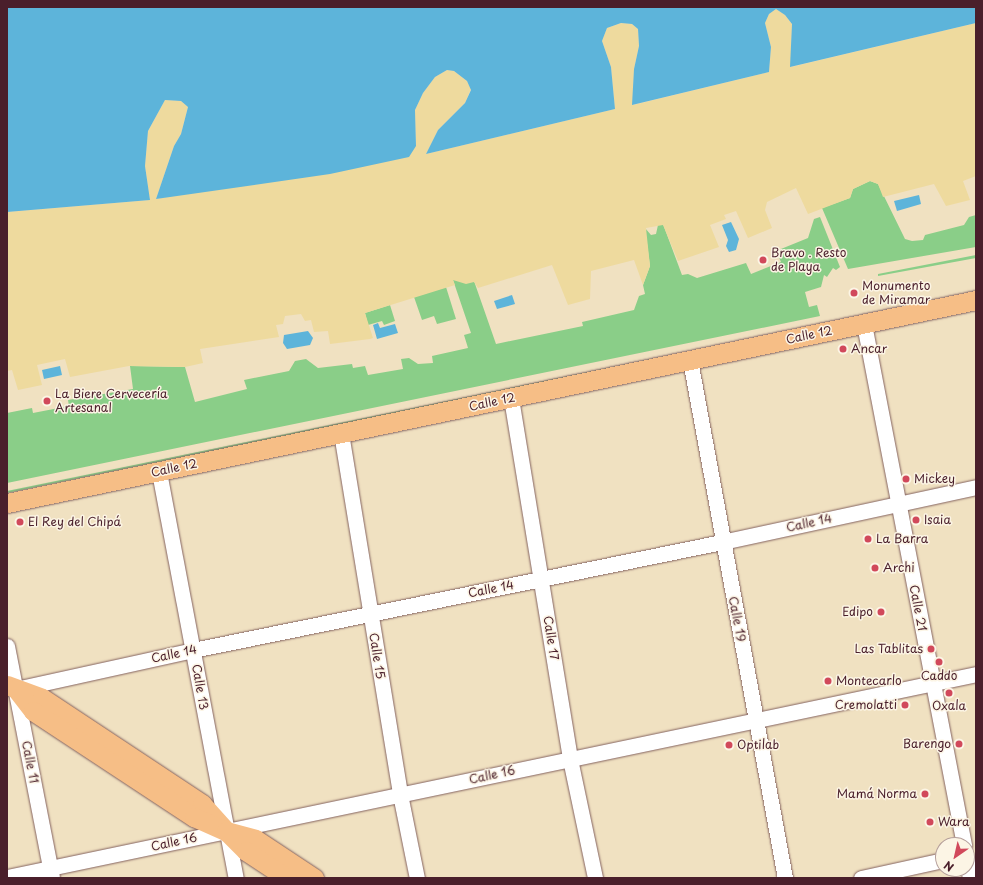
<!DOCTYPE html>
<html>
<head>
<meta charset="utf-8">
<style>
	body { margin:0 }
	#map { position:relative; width:983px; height:885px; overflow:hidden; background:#f0e1c1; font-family:"Playpen Sans",sans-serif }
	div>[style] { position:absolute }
	.green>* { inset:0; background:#8ace88 }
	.sand>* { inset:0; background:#eeda9e }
	.water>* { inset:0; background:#5db4da }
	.roads { filter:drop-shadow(0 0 1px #846360) drop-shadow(0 0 1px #846360) }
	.minor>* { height:15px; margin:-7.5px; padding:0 7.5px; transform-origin:7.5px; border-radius:7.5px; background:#fff }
	.major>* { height:19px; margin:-9.5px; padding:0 9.5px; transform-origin:9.5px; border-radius:9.5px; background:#f6be86 }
	.dots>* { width:11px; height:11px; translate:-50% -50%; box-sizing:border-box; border:2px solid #fcf5e5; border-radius:50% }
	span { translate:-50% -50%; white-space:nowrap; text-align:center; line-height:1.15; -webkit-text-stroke:3px #fcf5e5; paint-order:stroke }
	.poi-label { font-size:12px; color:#4a1f2b }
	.left { translate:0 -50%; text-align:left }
	.right { translate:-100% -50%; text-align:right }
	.street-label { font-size:12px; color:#4a1f2b }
	.frame { position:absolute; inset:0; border:8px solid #4a1f2b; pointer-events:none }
	.north { position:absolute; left:935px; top:837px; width:40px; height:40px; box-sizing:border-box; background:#fcf5e5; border:1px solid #b59f9b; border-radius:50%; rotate:214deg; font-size:11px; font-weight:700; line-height:16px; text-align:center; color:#4a1f2b }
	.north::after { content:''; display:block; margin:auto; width:14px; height:18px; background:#d1495b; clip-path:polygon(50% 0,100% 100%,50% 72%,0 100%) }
</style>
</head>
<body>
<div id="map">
	<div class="green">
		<i style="clip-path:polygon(870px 181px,878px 184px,905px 239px,912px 241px,923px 240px,925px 235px,964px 225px,969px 217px,976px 215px,976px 247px,848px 269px,822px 208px,850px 198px,853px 189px)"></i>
		<i style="clip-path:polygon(820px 217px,840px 267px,836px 270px,833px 268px,827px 277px,824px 275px,821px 287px,805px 292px,809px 307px,817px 305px,820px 316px,7px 483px,7px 413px,32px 408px,33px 413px,69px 406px,68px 400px,133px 389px,130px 366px,185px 367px,195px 402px,247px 389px,244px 380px,289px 371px,295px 361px,306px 359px,318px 368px,352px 364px,353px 368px,365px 366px,368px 375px,403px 369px,401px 359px,409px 358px,418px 364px,433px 363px,432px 356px,468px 348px,464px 335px,471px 333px,453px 280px,474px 281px,496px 344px,583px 326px,582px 322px,634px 310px,639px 296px,645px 294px,643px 285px,650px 266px,645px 228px,651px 235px,656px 234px,658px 225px,663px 224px,682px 275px,688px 274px,697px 278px,746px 263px,751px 274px,781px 262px,776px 251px,808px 238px,814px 219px)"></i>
		<i style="clip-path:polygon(976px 255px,976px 258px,878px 276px,878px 274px)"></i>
		<i style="clip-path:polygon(446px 287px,456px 319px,437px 324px,434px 316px,422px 320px,414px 297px)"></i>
		<i style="clip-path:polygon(390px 305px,395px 321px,384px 325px,382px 321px,368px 325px,365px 313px)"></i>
		<i style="clip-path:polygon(867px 317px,7px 493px,7px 491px,822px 324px)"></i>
	</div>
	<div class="sand">
		<i style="clip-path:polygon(776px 9px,785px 15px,792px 24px,791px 67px,976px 23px,976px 176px,963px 181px,970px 200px,946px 206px,934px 184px,883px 197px,878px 184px,870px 181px,853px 189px,850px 198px,808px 214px,796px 188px,767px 202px,765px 210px,772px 228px,748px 238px,736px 211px,724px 215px,726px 219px,710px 225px,719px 247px,678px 261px,663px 225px,646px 228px,650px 266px,643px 285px,634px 260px,591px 271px,590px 299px,568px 305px,552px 265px,478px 288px,474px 282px,466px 284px,453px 280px,455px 285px,365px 313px,373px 338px,370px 339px,330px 344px,328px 331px,314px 332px,311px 320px,305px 321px,301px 314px,285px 316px,283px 324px,276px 325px,279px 337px,200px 349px,203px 363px,185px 367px,129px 366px,70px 377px,65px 359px,37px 365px,42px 385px,18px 390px,12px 370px,7px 371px,7px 212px,150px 200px,145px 166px,148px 131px,165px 100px,181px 101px,188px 107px,181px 134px,174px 146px,156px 199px,416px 146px,415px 110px,423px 93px,435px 77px,447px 70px,454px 71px,467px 81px,471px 89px,465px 103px,438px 130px,426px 154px,615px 109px,611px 67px,602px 41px,607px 28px,621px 23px,632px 24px,638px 29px,639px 46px,634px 69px,633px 105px,769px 72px,771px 47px,765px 23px,769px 14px)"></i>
	</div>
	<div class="water">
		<i style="clip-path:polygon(7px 7px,976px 7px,976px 23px,790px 67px,792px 24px,785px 15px,776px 9px,769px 14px,765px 23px,771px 47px,769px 72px,632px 105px,634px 69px,639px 46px,638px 29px,632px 24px,621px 23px,607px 28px,602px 41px,611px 67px,615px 109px,426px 154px,438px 130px,465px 103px,471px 90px,467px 81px,454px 71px,447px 70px,435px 77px,423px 93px,415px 110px,416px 146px,409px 157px,330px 174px,156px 199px,174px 146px,181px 134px,188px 107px,181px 101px,165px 100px,148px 131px,145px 166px,150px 200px,7px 212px)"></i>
		<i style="clip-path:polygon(919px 195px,921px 204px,897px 211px,894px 201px)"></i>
		<i style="clip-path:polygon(731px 222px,739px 239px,736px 250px,729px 252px,726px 246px,728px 240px,722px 225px)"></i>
		<i style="clip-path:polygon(512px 295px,515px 304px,497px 309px,494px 301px)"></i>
		<i style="clip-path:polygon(378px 323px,380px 328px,395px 324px,398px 333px,377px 339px,373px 325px)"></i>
		<i style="clip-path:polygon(308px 331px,313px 338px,310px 345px,287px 349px,283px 343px,284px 335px)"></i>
		<i style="clip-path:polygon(60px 366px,62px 375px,44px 379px,42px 370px)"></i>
	</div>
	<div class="roads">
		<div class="minor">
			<i style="left:864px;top:324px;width:531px;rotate:79.13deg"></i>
			<i style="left:690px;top:360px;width:527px;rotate:79.61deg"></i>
			<i style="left:511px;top:398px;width:366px;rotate:80.7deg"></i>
			<i style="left:570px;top:759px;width:122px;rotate:78.1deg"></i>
			<i style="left:341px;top:433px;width:366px;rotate:80.7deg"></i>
			<i style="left:400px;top:794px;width:86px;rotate:78.6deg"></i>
			<i style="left:159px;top:472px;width:413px;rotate:79.3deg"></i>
			<i style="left:7px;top:646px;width:235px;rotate:79deg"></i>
			<i style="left:16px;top:689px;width:181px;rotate:-12.4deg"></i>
			<i style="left:193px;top:650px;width:540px;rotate:-11.54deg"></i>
			<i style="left:722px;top:542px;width:260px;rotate:-12.2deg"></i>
			<i style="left:967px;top:860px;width:18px;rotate:81deg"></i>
			<i style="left:7px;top:877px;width:990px;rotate:-11.83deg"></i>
			<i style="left:861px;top:878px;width:84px;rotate:-12.4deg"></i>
		</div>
		<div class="major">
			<i style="left:7px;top:503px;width:990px;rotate:-11.83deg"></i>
			<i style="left:7px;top:685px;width:37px;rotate:20deg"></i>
			<i style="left:42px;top:698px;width:192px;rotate:33.5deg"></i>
			<i style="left:202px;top:804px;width:36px;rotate:48deg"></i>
			<i style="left:226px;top:831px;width:30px;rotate:15deg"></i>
			<i style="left:255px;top:839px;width:71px;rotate:33.5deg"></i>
			<i style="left:16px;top:689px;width:28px;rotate:52deg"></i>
			<i style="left:33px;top:711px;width:193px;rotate:33.4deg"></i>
			<i style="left:194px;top:817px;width:35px;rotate:24deg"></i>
			<i style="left:226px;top:831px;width:28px;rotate:45deg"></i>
			<i style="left:246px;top:851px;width:49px;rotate:33.4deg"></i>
		</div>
	</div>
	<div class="dots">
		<i style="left:763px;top:260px;background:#d1495b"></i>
		<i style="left:854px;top:293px;background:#d1495b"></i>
		<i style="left:843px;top:349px;background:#d1495b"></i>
		<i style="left:47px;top:401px;background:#d1495b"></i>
		<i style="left:906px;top:479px;background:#d1495b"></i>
		<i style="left:916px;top:520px;background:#d1495b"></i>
		<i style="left:20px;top:522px;background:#d1495b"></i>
		<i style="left:868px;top:539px;background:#d1495b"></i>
		<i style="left:875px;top:568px;background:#d1495b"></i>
		<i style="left:881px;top:612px;background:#d1495b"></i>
		<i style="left:931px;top:649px;background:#d1495b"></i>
		<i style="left:939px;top:662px;background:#d1495b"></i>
		<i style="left:828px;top:681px;background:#d1495b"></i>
		<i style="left:949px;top:693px;background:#d1495b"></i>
		<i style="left:905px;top:705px;background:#d1495b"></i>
		<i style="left:959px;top:744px;background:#d1495b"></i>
		<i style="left:729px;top:745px;background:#d1495b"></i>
		<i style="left:925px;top:794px;background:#d1495b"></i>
		<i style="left:930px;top:822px;background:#d1495b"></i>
	</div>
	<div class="poi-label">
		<span class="left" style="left:771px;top:260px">Bravo . Resto<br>de Playa</span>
		<span class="left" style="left:862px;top:293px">Monumento<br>de Miramar</span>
		<span class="left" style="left:851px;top:349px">Ancar</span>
		<span class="left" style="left:55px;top:401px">La Biere Cervecería<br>Artesanal</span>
		<span class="left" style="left:914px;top:479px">Mickey</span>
		<span class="left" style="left:924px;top:520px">Isaia</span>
		<span class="left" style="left:28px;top:522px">El Rey del Chipá</span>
		<span class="left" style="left:876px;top:539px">La Barra</span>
		<span class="left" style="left:883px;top:568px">Archi</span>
		<span class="right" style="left:873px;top:612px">Edipo</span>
		<span class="right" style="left:923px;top:649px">Las Tablitas</span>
		<span style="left:939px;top:676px">Caddo</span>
		<span class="left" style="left:836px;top:681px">Montecarlo</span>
		<span class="right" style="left:897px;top:705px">Cremolatti</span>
		<span style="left:949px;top:706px">Oxala</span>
		<span class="right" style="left:951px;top:744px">Barengo</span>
		<span class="left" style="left:737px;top:745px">Optilab</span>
		<span class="right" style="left:917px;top:794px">Mamá Norma</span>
		<span class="left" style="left:938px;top:822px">Wara</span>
	</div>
	<div class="street-label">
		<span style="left:809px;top:335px;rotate:-12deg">Calle 12</span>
		<span style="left:492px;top:402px;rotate:-12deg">Calle 12</span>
		<span style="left:174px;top:468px;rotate:-12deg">Calle 12</span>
		<span style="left:809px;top:523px;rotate:-12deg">Calle 14</span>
		<span style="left:491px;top:589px;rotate:-11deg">Calle 14</span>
		<span style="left:918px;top:608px;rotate:79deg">Calle 21</span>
		<span style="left:737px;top:619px;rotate:79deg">Calle 19</span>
		<span style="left:551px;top:638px;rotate:81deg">Calle 17</span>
		<span style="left:174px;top:654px;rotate:-12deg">Calle 14</span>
		<span style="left:377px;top:656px;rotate:81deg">Calle 15</span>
		<span style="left:200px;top:687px;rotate:80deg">Calle 13</span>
		<span style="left:30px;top:762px;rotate:79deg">Calle 11</span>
		<span style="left:492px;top:775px;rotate:-12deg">Calle 16</span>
		<span style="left:174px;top:842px;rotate:-12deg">Calle 16</span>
	</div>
	<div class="frame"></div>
	<div class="north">N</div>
</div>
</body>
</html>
